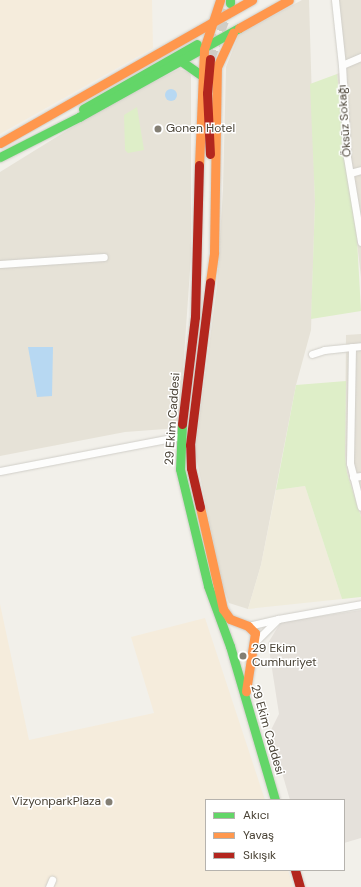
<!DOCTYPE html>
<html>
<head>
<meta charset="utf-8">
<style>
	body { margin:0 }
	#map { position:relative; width:361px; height:887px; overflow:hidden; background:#f2f0ea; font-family:"DM Sans",sans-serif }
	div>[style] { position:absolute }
	.residential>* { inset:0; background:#e6e2d7 }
	.commercial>* { inset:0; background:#f5ecdc }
	.industrial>* { inset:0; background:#e5e1db }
	.education>* { inset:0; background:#f0ecdc }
	.green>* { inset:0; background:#deeec8 }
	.water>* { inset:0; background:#b7d8f2 }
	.round { border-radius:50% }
	.secondary-tunnel>* { height:10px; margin-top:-5px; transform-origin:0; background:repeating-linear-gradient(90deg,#d0cdc6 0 10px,transparent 0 15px) }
	.roads { filter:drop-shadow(0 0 1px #d0cec8) drop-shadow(0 0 1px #d0cec8) }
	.street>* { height:7px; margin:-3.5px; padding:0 3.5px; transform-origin:3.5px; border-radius:3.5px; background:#fdfdfc }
	.fast>* { height:9px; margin:-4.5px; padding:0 4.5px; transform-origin:4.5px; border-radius:4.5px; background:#63d668 }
	.slow>* { height:9px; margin:-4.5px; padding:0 4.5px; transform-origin:4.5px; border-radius:4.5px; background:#ff974d }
	.jam>* { height:9px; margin:-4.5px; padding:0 4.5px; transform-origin:4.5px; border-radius:4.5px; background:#b3261e }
	.dots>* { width:11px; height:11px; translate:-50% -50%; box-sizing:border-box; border:2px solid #fff; border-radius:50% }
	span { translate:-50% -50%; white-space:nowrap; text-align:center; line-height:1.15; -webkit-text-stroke:3px #fff; paint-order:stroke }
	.street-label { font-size:12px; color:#494235 }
	.poi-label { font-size:12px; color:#494235 }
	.left { translate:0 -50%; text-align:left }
	.right { translate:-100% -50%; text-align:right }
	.legend { position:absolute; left:205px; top:799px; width:140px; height:72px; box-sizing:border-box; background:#fff; border:1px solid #b6b3ae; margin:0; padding:5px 7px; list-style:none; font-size:12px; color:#494235 }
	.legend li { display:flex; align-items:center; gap:8px; height:20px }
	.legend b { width:20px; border:1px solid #b6b3ae }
</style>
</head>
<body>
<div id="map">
	<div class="residential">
		<i style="clip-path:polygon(302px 0,309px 0,315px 202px,311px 330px,296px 385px,261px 565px,248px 609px,229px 603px,221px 581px,195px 451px,217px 286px,223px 189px,226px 67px,239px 34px)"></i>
		<i style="clip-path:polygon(338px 0,361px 0,361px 277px,337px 74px,345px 71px)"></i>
		<i style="clip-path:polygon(179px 69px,189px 72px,191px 76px,191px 256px,179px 428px,125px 432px,0 456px,0 172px,113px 102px)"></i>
		<i style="clip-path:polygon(361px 334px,361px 517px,347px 473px,345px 456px,346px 335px)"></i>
	</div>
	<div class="commercial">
		<i style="clip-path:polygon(0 0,152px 0,153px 48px,0 134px)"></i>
		<i style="clip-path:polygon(0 604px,29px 740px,154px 713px,131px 637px,205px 618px,265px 800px,206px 800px,206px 870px,288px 870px,293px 887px,0 887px)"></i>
	</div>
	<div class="industrial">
		<i style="clip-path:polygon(361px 610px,361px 838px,344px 843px,344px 800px,290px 800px,270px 732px,279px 714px,268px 643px,281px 622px)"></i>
	</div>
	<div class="education">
		<i style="clip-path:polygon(305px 486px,342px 599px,248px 609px,261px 565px,276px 490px)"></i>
	</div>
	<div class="green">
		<i style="clip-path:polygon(337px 74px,357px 239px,361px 311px,311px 319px,315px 202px,310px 84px)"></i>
		<i style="clip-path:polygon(137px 107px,144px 150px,128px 153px,125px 150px,124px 115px)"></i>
		<i style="clip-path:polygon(346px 381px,345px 456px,347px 473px,361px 517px,361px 597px,342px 599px,305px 486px,276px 490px,296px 385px)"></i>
	</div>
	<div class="water">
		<i class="round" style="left:165px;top:89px;width:12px;height:12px"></i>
		<i style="clip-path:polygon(28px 347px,53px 347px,52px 396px,37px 397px)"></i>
	</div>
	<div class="secondary-tunnel">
		<i style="left:210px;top:59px;width:52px;rotate:-69.8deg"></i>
	</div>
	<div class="roads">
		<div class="street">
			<i style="left:335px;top:0;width:65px;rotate:83.9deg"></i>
			<i style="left:342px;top:65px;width:92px;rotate:86.9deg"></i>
			<i style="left:347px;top:157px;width:86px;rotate:80.6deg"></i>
			<i style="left:342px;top:65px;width:21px;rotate:-23deg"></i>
			<i style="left:350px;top:173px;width:11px;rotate:-15deg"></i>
			<i style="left:0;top:264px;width:104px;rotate:-3.9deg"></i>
			<i style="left:352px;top:347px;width:116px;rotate:91deg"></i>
			<i style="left:350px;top:463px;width:45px;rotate:76deg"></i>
			<i style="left:312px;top:354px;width:13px;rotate:-18deg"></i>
			<i style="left:324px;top:350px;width:37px;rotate:-6deg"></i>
			<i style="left:0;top:471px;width:184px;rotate:-10.9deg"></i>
			<i style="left:353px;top:477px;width:8px;rotate:-7deg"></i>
			<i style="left:278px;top:619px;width:84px;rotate:-10.2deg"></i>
			<i style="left:248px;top:626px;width:31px;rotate:-13deg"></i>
			<i style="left:278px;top:619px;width:33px;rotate:135deg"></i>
			<i style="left:49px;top:887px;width:8px;rotate:-67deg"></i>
		</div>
		<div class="fast">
			<i style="left:230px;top:0;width:3px;rotate:90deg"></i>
			<i style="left:181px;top:61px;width:24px;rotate:35deg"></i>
			<i style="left:83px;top:109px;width:131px;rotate:-29.7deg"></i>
			<i style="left:0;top:157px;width:89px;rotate:-26.9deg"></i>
			<i style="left:79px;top:117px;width:183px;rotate:-29.1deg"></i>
			<i style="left:182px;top:424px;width:45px;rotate:92.5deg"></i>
			<i style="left:180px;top:469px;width:120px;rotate:76.5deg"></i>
			<i style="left:208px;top:586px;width:64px;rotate:69.9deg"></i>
			<i style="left:230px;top:646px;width:160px;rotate:73.7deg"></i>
		</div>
		<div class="slow">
			<i style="left:239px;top:28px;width:57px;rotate:-29.2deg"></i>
			<i style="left:0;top:143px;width:290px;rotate:-29.6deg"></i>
			<i style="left:199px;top:165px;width:116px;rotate:-87.5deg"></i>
			<i style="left:204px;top:49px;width:52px;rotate:-71.9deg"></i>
			<i style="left:210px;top:282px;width:30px;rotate:-82deg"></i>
			<i style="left:214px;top:252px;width:185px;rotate:-89.1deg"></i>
			<i style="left:217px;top:67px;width:38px;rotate:-65deg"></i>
			<i style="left:200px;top:507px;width:105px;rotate:77.3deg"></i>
			<i style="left:223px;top:609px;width:12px;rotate:55deg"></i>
			<i style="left:230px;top:619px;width:19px;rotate:21deg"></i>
			<i style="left:248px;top:626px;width:10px;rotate:45deg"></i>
			<i style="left:255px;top:633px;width:59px;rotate:98.8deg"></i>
		</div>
		<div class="jam">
			<i style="left:210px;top:59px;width:34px;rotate:95deg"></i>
			<i style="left:207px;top:93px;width:61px;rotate:87.2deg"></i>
			<i style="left:182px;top:424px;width:108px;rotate:-83.1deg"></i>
			<i style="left:195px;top:317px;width:152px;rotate:-88.5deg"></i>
			<i style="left:200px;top:507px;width:40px;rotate:-103deg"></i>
			<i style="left:191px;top:468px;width:23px;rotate:-92deg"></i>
			<i style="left:190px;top:445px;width:164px;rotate:-83deg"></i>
			<i style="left:295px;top:870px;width:18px;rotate:74deg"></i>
		</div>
	</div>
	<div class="dots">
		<i style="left:158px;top:129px;background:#847f74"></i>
		<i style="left:243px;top:656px;background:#847f74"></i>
		<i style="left:109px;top:802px;background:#847f74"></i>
	</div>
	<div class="street-label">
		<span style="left:345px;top:121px;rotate:-94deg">Öksüz Sokağı</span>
		<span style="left:173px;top:419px;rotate:-86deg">29 Ekim Caddesi</span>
		<span style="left:267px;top:730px;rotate:74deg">29 Ekim Caddesi</span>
	</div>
	<div class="poi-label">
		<span class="left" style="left:166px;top:129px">Gonen Hotel</span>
		<span class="left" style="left:252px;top:656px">29 Ekim<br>Cumhuriyet</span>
		<span class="right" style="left:101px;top:802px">VizyonparkPlaza</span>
	</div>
	<ul class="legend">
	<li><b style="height:5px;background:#63d668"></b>Akıcı</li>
	<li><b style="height:5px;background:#ff974d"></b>Yavaş</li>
	<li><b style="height:5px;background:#b3261e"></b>Sıkışık</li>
	</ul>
</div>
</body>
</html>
